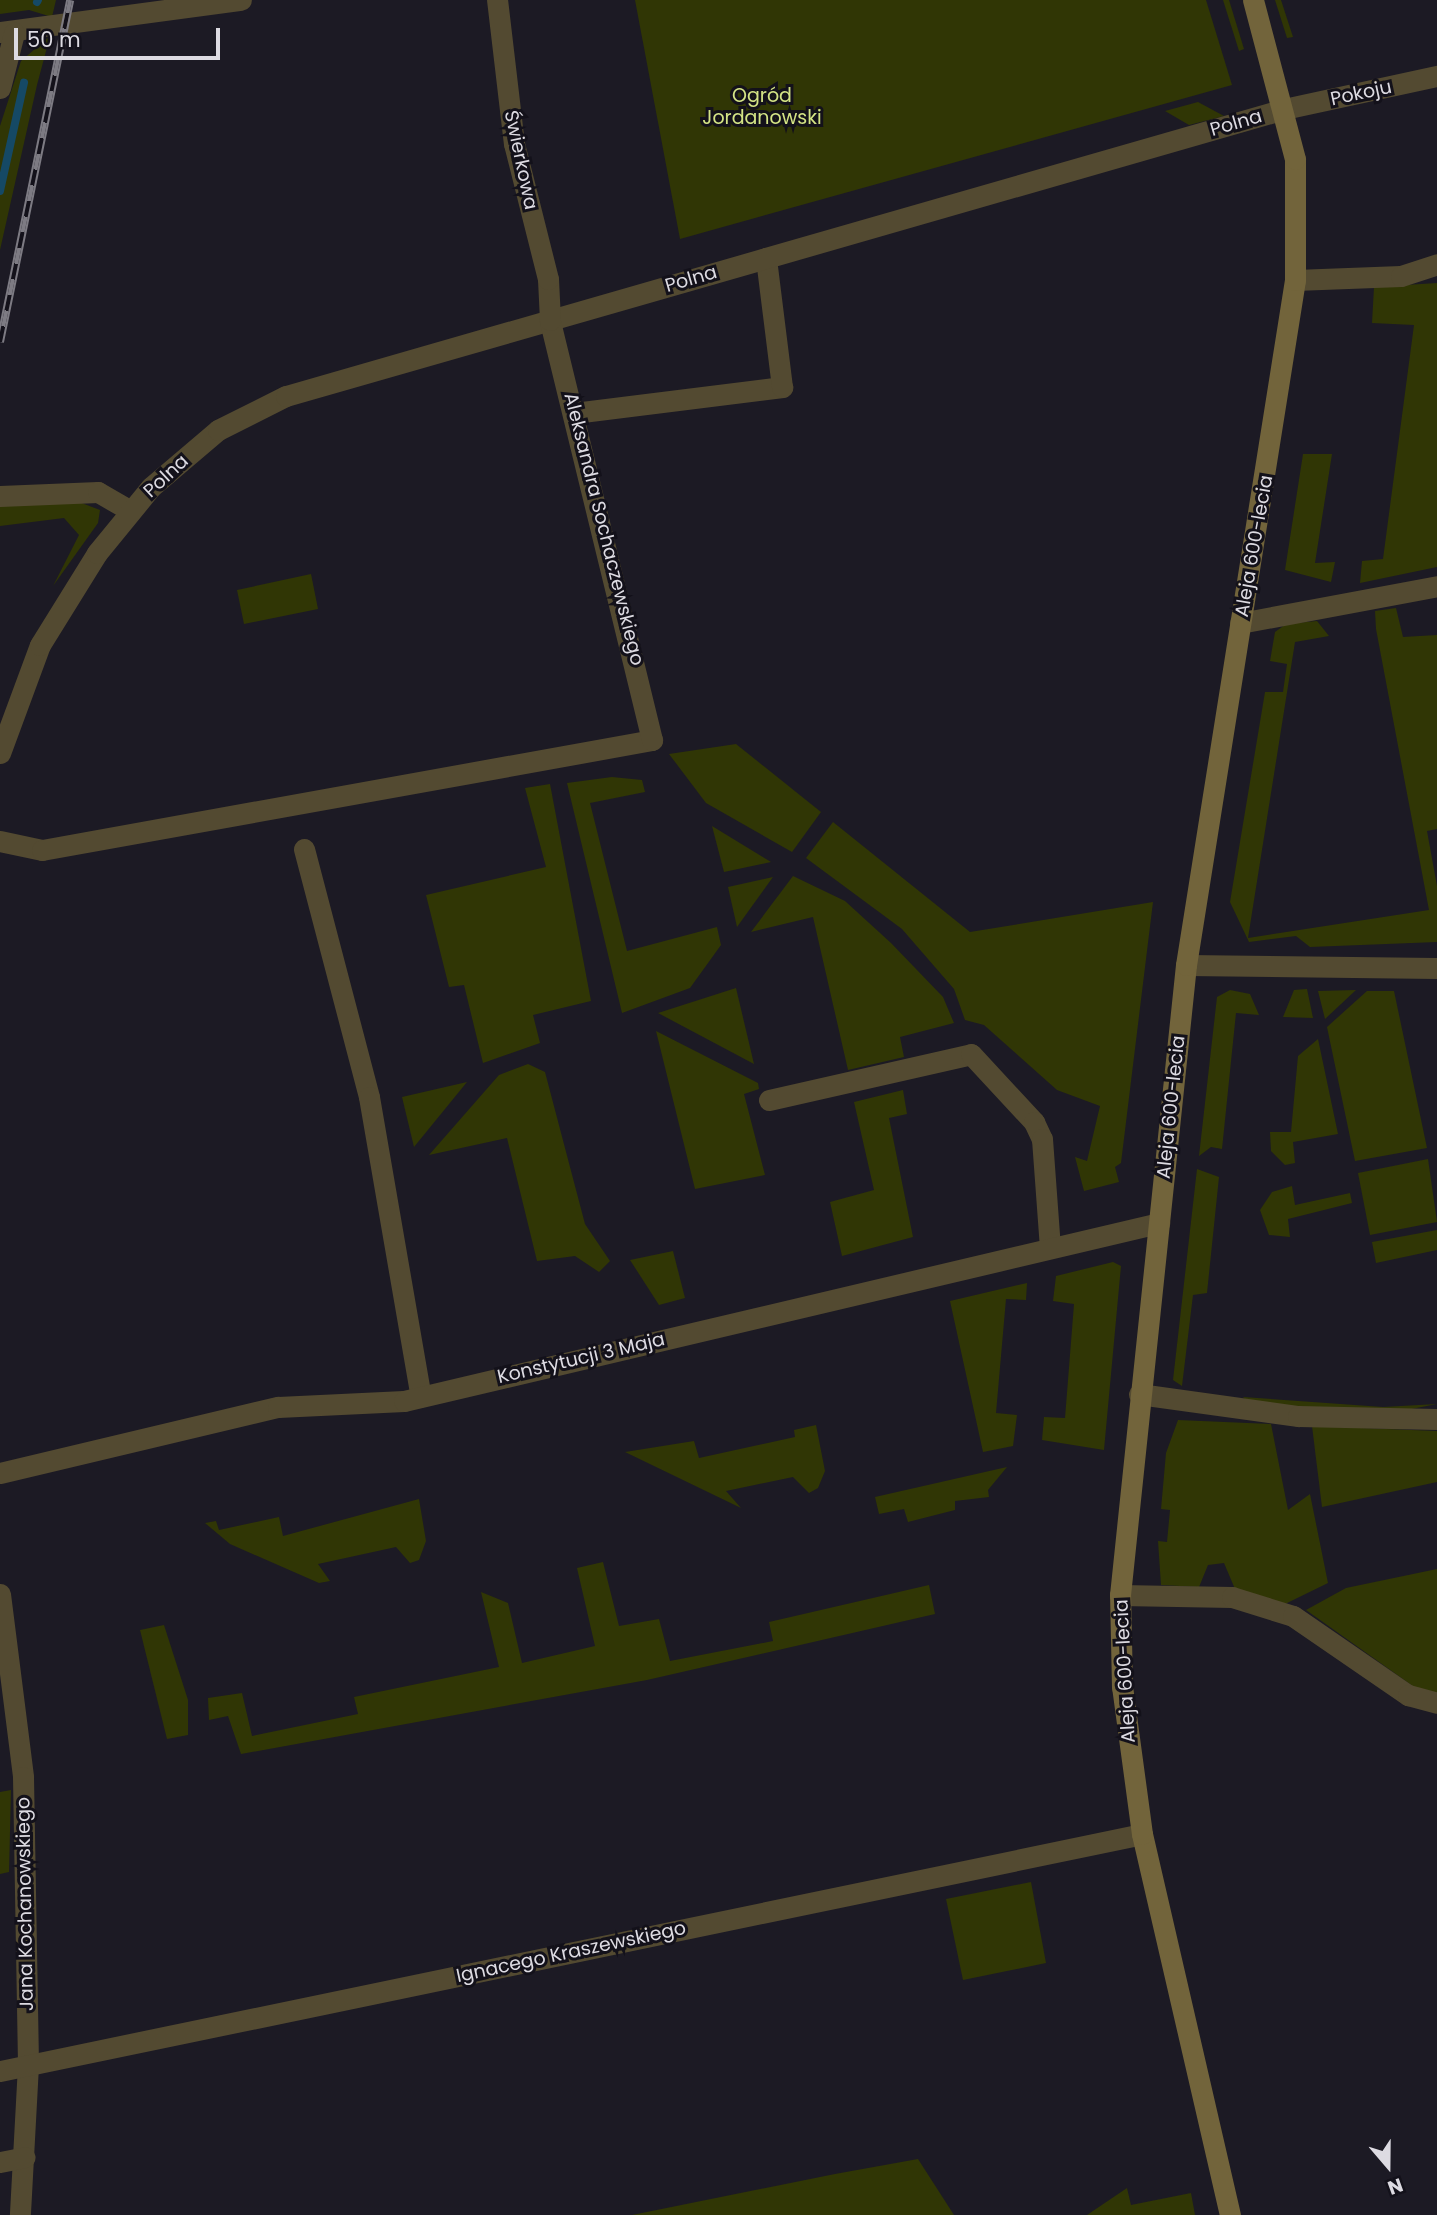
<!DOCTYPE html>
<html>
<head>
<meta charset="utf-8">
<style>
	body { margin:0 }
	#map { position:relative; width:1437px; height:2215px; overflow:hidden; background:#1c1a24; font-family:Poppins,sans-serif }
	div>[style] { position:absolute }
	.green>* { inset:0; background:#303605 }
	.stream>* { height:8px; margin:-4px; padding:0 4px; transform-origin:4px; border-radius:4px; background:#154965 }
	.street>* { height:21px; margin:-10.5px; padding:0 10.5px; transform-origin:10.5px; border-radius:10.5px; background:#534a31 }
	.secondary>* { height:21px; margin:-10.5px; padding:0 10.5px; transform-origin:10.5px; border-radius:10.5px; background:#72643b }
	.rail>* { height:8px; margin-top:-4px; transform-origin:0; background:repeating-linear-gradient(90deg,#13111a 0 16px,#7d7b83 0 32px); box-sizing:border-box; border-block:2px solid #7d7b83 }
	span { translate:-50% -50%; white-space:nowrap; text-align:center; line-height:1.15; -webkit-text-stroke:6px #13111a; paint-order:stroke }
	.street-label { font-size:19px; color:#dddbe2 }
	.park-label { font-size:19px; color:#d4e485 }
	.north { position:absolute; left:1353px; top:2131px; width:70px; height:70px; -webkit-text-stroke:5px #13111a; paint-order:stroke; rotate:160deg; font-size:19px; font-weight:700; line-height:28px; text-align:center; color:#dddbe2 }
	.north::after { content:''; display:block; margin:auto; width:24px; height:32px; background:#dddbe2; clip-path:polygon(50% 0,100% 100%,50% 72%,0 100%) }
	.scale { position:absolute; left:14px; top:28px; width:206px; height:32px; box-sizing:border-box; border:4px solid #dddbe2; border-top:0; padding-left:9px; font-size:21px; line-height:24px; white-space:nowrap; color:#dddbe2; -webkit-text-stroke:5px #13111a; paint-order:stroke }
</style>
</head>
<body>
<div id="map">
	<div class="green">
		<i style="clip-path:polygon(0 0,56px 0,52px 17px,29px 10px,0 14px)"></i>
		<i style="clip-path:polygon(635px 0,1206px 0,1232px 85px,680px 239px)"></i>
		<i style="clip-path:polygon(1223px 0,1229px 0,1244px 49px,1239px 51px)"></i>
		<i style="clip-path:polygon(1275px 0,1281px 0,1293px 37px,1287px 38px)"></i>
		<i style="clip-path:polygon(50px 36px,37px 85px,0 250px,0 126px,21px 61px)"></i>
		<i style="clip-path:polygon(1198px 102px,1224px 116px,1189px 125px,1165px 111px)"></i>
		<i style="clip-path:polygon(1437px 283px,1437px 567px,1360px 583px,1362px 561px,1383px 559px,1414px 325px,1372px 323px,1374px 287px)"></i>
		<i style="clip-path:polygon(1303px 454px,1332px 454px,1315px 563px,1335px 562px,1331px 582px,1285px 570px)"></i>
		<i style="clip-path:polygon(79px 502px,100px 510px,98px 523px,53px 586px,79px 535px,64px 518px,0 526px,0 505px)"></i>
		<i style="clip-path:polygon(311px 574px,318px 609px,244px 624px,237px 590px)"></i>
		<i style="clip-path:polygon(1396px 608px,1403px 637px,1437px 635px,1437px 829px,1427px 831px,1437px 886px,1437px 942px,1310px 947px,1296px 936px,1249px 942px,1230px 902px,1265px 692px,1283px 692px,1287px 664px,1270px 661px,1275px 632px,1286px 624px,1317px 621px,1329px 636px,1295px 642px,1248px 938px,1429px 910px,1376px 629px,1375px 611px)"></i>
		<i style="clip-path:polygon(736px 744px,821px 812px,792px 852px,706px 803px,669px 754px)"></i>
		<i style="clip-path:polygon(612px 777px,642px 780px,645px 792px,590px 803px,627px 951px,717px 927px,721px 945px,690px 988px,622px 1013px,567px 783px)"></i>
		<i style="clip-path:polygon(550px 784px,591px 1001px,533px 1015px,540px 1043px,483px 1063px,464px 985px,449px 987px,426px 895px,546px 867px,525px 788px)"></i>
		<i style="clip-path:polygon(833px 822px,970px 932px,1153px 902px,1121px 1163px,1115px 1167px,1119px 1182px,1084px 1191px,1075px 1157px,1087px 1161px,1100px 1106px,1057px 1090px,984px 1025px,965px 1020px,954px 989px,902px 929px,806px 858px)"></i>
		<i style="clip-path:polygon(712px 826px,771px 862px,724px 872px)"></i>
		<i style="clip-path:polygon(793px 876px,845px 901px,891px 943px,943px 997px,954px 1023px,900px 1037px,904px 1057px,848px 1070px,813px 917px,751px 932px)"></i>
		<i style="clip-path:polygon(773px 877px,737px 927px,728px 887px)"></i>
		<i style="clip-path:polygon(736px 988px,754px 1064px,658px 1013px)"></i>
		<i style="clip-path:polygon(1307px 989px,1313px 1018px,1283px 1017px,1294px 990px)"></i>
		<i style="clip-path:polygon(1230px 990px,1250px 994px,1259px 1015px,1236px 1013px,1222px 1149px,1211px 1147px,1199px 1156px,1217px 997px)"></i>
		<i style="clip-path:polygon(1356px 990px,1325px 1019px,1318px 991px)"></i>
		<i style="clip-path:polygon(1367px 991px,1394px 991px,1427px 1148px,1355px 1161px,1327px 1027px)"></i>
		<i style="clip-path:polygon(656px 1031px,758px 1083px,759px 1089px,744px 1094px,765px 1175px,695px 1189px)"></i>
		<i style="clip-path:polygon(1318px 1039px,1338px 1134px,1293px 1142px,1295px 1163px,1285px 1165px,1271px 1151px,1270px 1132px,1291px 1132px,1298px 1056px)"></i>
		<i style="clip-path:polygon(528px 1064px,545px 1072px,585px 1224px,610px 1261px,599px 1272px,575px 1256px,537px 1261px,507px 1138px,429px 1155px,499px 1075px)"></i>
		<i style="clip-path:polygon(467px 1082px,414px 1147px,402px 1097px)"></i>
		<i style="clip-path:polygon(903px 1090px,907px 1114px,889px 1118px,913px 1237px,842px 1256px,830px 1202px,874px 1190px,854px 1102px)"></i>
		<i style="clip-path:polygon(1428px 1159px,1437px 1222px,1370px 1235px,1358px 1173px)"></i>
		<i style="clip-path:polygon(1197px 1169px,1219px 1177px,1207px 1293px,1193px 1295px,1182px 1386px,1173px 1380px)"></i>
		<i style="clip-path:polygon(1292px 1186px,1295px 1205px,1350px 1193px,1352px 1203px,1288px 1219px,1290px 1237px,1269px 1235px,1260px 1210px,1272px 1192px)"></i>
		<i style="clip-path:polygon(1437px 1230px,1437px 1250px,1376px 1263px,1372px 1242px)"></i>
		<i style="clip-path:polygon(673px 1251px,685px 1298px,659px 1305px,630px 1260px)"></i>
		<i style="clip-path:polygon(1113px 1262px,1121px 1266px,1104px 1450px,1042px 1440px,1044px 1417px,1065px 1418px,1074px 1304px,1053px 1301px,1056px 1276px)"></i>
		<i style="clip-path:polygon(1027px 1283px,1026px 1300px,1006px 1299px,996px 1413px,1017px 1415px,1013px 1446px,983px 1452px,950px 1301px)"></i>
		<i style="clip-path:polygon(1243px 1397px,1383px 1407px,1437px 1404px,1391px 1413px,1248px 1403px)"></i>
		<i style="clip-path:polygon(1178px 1420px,1271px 1424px,1288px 1510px,1310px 1494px,1328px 1583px,1283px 1605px,1235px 1589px,1224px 1563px,1208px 1565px,1199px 1587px,1161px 1585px,1158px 1541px,1167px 1542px,1170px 1510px,1161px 1509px,1166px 1453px)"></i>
		<i style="clip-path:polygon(816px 1425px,825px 1471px,818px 1488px,809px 1493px,793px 1477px,726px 1491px,741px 1508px,625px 1452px,694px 1441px,699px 1458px,795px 1437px,794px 1430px)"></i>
		<i style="clip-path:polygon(1312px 1426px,1437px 1431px,1437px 1482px,1322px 1507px)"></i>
		<i style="clip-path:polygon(1007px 1467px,988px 1490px,989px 1497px,955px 1501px,955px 1510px,908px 1522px,904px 1509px,879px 1514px,875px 1497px)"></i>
		<i style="clip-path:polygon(419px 1499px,426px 1541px,419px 1560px,410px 1563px,396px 1547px,318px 1564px,330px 1581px,319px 1583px,230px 1544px,205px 1523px,216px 1521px,219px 1530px,279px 1517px,283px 1536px)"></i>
		<i style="clip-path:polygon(603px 1562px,619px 1626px,659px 1619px,670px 1661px,773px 1641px,769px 1622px,929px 1585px,935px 1614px,647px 1680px,241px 1754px,228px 1716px,209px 1720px,208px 1698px,242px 1693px,252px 1736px,358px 1714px,354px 1697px,499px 1667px,481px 1592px,508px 1603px,522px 1663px,595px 1646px,577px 1568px)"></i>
		<i style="clip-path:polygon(1437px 1569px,1437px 1695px,1424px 1694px,1306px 1610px,1346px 1588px)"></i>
		<i style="clip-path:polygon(164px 1625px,188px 1700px,188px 1735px,167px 1739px,140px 1630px)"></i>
		<i style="clip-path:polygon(11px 1790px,9px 1872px,0 1874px,0 1792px)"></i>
		<i style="clip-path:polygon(1031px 1882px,1046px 1963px,963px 1980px,946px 1899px)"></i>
		<i style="clip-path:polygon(918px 2159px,954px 2215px,632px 2215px,835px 2174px)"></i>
		<i style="clip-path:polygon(1127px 2188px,1131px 2205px,1191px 2193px,1195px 2215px,1087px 2215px)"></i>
	</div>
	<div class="stream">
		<i style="left:37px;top:2px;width:2px;rotate:-63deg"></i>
		<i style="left:0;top:191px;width:111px;rotate:-77.5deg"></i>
	</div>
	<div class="street">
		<i style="left:0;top:32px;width:243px;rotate:-7.6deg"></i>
		<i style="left:0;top:88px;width:57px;rotate:-75.7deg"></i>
		<i style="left:1295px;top:280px;width:106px;rotate:-2.2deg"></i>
		<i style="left:1401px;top:276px;width:38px;rotate:-18deg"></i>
		<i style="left:574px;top:413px;width:210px;rotate:-7.1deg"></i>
		<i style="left:782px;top:387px;width:130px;rotate:-97.1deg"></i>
		<i style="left:0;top:496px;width:98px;rotate:-2.3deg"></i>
		<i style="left:98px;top:492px;width:38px;rotate:30deg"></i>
		<i style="left:1240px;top:623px;width:200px;rotate:-10.6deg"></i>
		<i style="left:0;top:753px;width:115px;rotate:-69.7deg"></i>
		<i style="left:40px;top:645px;width:108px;rotate:-58.2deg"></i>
		<i style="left:97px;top:553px;width:85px;rotate:-50.7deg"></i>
		<i style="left:151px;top:487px;width:88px;rotate:-40.4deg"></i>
		<i style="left:218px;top:430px;width:76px;rotate:-26.6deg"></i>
		<i style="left:286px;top:396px;width:1038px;rotate:-16.04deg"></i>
		<i style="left:1284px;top:109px;width:157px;rotate:-12.2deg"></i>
		<i style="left:0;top:841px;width:43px;rotate:12.1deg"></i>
		<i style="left:42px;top:850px;width:620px;rotate:-10.22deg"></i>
		<i style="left:652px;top:740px;width:432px;rotate:-103.7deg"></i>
		<i style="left:550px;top:320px;width:41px;rotate:-92.8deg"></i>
		<i style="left:548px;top:279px;width:139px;rotate:-104.1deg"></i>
		<i style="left:514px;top:144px;width:145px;rotate:-96.7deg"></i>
		<i style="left:304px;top:849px;width:256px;rotate:75.3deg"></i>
		<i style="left:369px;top:1097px;width:304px;rotate:80.2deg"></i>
		<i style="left:1186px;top:965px;width:251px;rotate:0.7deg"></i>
		<i style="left:769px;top:1100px;width:207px;rotate:-12.8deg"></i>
		<i style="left:971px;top:1054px;width:93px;rotate:47.2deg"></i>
		<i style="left:1034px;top:1122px;width:19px;rotate:65deg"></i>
		<i style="left:1042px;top:1139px;width:108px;rotate:85.8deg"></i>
		<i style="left:1139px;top:1394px;width:161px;rotate:7.9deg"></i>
		<i style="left:1298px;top:1416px;width:139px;rotate:1.2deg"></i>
		<i style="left:0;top:1473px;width:286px;rotate:-13.4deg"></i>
		<i style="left:278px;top:1407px;width:126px;rotate:-2.7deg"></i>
		<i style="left:404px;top:1401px;width:776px;rotate:-13.27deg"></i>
		<i style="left:0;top:1594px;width:184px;rotate:82.8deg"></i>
		<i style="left:23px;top:1777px;width:288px;rotate:89deg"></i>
		<i style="left:28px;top:2065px;width:150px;rotate:93.1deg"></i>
		<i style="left:1120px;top:1595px;width:112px;rotate:1deg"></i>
		<i style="left:1232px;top:1597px;width:64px;rotate:17.3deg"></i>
		<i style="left:1293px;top:1616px;width:140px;rotate:34.5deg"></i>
		<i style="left:1408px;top:1695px;width:30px;rotate:15deg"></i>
		<i style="left:0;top:2071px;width:1166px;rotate:-11.72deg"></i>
		<i style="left:0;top:2162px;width:25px;rotate:-11deg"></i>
	</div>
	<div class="secondary">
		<i style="left:1230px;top:2215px;width:391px;rotate:-103deg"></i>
		<i style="left:1142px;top:1834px;width:148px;rotate:-97.7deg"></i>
		<i style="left:1122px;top:1687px;width:92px;rotate:-91.2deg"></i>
		<i style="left:1120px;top:1595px;width:633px;rotate:-84.02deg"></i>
		<i style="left:1186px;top:965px;width:694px;rotate:-80.96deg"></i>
		<i style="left:1295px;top:280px;width:121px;rotate:-90deg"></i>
		<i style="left:1295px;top:159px;width:164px;rotate:-104.8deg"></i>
	</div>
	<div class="rail">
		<i style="left:0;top:342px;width:349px;rotate:-78.4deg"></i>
	</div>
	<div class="street-label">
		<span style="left:1361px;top:93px;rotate:-12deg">Pokoju</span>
		<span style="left:1236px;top:123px;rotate:-16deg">Polna</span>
		<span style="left:521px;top:160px;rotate:78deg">Świerkowa</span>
		<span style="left:691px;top:279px;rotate:-16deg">Polna</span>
		<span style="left:166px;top:476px;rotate:-43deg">Polna</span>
		<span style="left:604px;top:529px;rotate:76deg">Aleksandra Sochaczewskiego</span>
		<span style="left:1254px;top:546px;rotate:-80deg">Aleja 600-lecia</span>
		<span style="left:1171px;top:1107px;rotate:-84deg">Aleja 600-lecia</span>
		<span style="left:581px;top:1358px;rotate:-13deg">Konstytucji 3 Maja</span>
		<span style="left:1125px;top:1671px;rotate:-93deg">Aleja 600-lecia</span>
		<span style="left:25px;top:1904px;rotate:-91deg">Jana Kochanowskiego</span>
		<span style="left:571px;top:1952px;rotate:-12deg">Ignacego Kraszewskiego</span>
	</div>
	<div class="park-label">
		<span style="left:762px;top:107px">Ogród<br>Jordanowski</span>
	</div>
	<div class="north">N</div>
	<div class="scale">50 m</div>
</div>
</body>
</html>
